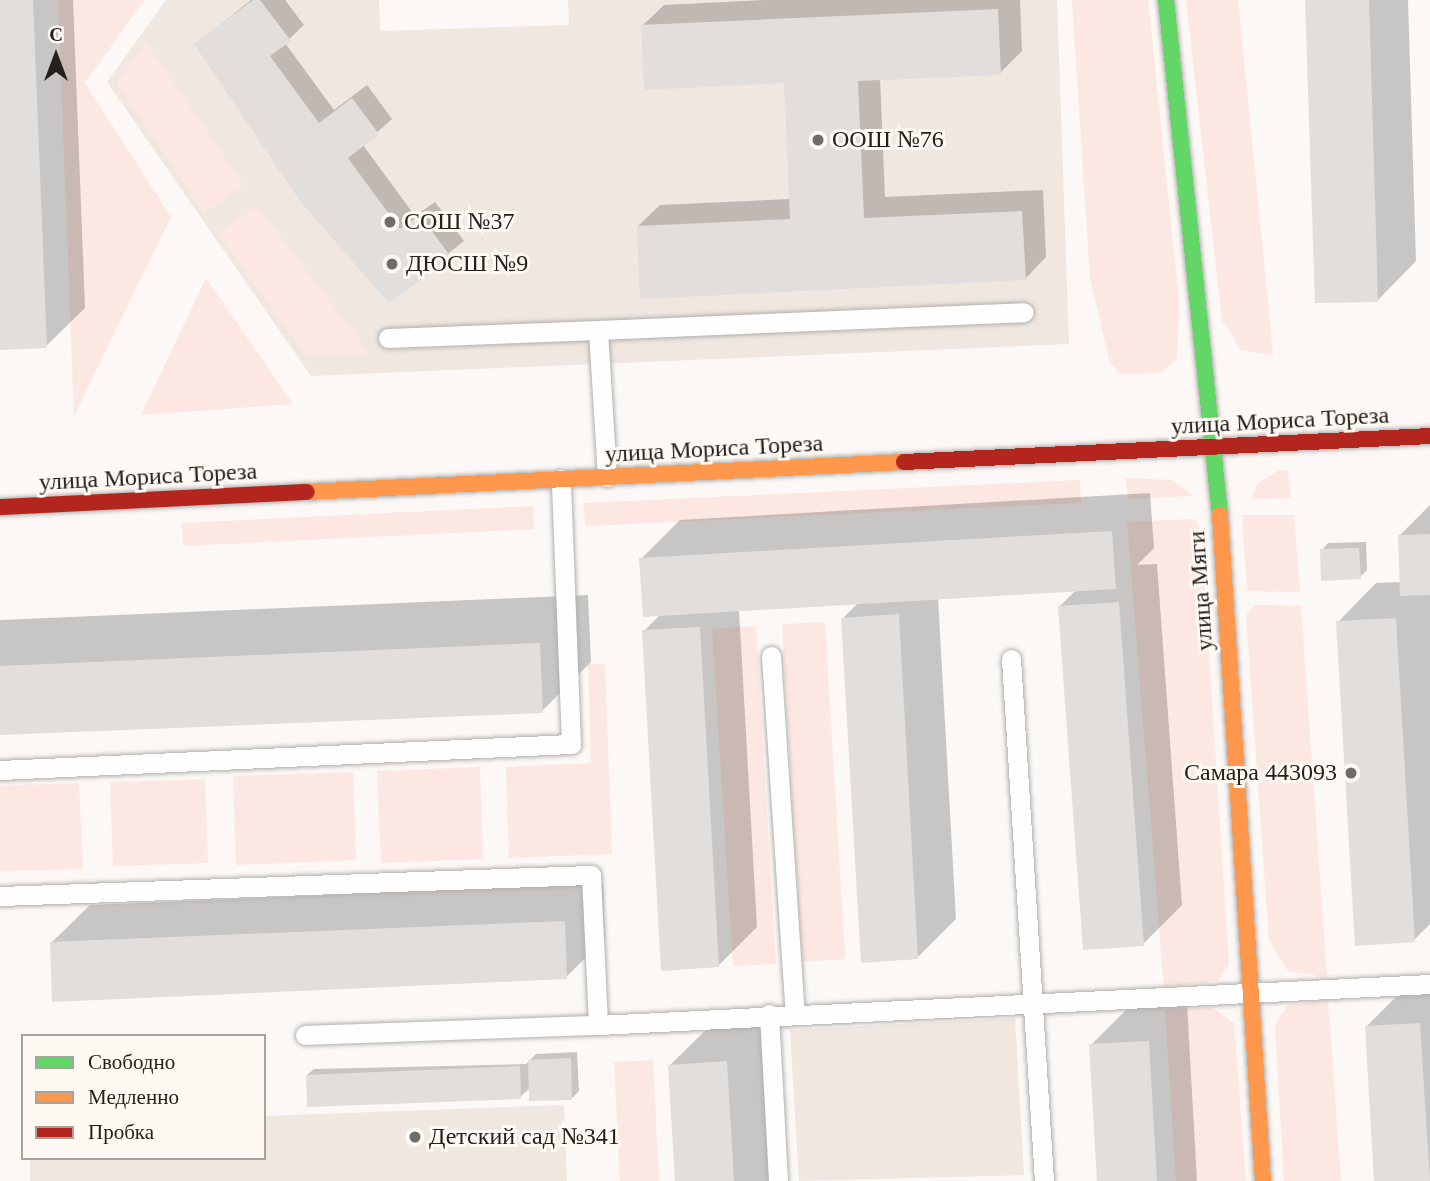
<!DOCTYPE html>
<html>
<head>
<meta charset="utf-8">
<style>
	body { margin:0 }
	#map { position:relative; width:1430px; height:1181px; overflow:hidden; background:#fbf8f5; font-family:Georgia,serif }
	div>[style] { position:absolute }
	.built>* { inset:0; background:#efe7e0 }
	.green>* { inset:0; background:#fde7e2 }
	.shadow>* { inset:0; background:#0003 }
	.building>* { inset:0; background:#e1dedc }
	.roads { filter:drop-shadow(0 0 2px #b1afac) drop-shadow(0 0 2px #b1afac) }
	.lane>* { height:19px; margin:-9.5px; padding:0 9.5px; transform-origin:9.5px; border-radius:9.5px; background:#fefefe }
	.fast>* { height:16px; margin:-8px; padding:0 8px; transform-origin:8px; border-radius:8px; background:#63d668 }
	.slow>* { height:16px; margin:-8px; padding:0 8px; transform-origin:8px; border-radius:8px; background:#ff974d }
	.jam>* { height:16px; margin:-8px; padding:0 8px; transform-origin:8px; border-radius:8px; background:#b3261e }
	.dots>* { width:19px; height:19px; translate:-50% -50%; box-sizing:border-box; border:4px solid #fef9f2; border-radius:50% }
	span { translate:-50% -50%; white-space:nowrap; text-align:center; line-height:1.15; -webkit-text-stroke:6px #fef9f2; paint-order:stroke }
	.poi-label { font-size:24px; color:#23211e }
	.left { translate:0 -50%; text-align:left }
	.right { translate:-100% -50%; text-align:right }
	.street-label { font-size:24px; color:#23211e }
	.legend { position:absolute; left:21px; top:1034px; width:245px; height:126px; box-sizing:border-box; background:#fef9f2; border:2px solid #a6a39d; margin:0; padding:9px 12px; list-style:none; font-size:21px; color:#23211e }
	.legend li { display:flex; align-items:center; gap:14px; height:35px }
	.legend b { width:35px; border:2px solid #a6a39d }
	.north { position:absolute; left:21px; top:21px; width:70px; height:70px; -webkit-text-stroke:5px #fef9f2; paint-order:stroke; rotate:0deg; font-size:19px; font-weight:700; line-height:28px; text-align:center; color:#23211e }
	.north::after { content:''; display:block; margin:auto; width:24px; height:32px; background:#23211e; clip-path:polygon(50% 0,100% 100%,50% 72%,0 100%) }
</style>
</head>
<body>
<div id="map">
	<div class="built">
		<i style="clip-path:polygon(166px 0,379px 0,380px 31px,569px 25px,568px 0,1057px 0,1069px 344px,311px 376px,107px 82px)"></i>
		<i style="clip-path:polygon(1015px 1018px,1024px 1175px,799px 1181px,790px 1030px)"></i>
		<i style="clip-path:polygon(564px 1105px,567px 1181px,30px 1181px,30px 1158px,264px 1158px,264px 1116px)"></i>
	</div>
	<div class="green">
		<i style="clip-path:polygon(58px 0,144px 0,85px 83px,171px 217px,74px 416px)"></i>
		<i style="clip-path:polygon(1072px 0,1148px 0,1179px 300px,1177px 359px,1160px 373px,1120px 374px,1110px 363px,1090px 278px)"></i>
		<i style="clip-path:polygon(1186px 0,1238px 0,1273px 355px,1241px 350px,1222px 320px)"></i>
		<i style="clip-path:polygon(146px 43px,244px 185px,204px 213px,117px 83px)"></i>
		<i style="clip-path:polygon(257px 206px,370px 354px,306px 356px,218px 233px)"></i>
		<i style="clip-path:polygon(206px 278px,293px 404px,141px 415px)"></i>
		<i style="clip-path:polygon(1279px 470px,1288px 470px,1291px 498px,1251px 499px,1257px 484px)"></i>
		<i style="clip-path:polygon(1126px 478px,1172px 480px,1193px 496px,1128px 499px)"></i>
		<i style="clip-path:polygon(1080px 480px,1081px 503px,585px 526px,584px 503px)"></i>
		<i style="clip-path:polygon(533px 506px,534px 529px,183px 546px,182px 523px)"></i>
		<i style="clip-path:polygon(1242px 515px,1294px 515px,1300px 592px,1247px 591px)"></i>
		<i style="clip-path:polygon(1194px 519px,1201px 530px,1229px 964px,1218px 981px,1164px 987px,1127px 522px)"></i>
		<i style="clip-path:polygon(1255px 605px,1301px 606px,1327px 977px,1288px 971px,1269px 940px,1246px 615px)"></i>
		<i style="clip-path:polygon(825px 622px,845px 959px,802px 962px,782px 624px)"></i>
		<i style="clip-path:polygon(756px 626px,776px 964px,733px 966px,712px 629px)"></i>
		<i style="clip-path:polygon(588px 664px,605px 664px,612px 854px,509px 858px,506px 767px,591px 763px)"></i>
		<i style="clip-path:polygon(480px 767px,483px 859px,381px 863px,377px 771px)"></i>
		<i style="clip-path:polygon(353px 772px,356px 860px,236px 865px,233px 776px)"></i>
		<i style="clip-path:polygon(205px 779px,208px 863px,113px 866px,110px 782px)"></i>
		<i style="clip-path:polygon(79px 783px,83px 869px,0 871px,0 786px)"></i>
		<i style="clip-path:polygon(1328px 999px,1341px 1181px,1284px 1181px,1275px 1024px,1287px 1006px)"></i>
		<i style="clip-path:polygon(1211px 1007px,1234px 1023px,1246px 1181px,1176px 1181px,1165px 1010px)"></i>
		<i style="clip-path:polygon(653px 1060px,659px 1181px,620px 1181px,614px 1062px)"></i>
	</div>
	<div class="shadow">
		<i style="clip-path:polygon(0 0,73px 0,85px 308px,46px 346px,0 348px)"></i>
		<i style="clip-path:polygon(251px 0,285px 0,304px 25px,285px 43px,334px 110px,367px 85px,392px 119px,363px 145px,415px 216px,435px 202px,464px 241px,389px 300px,196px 44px)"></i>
		<i style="clip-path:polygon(765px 0,1020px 0,1022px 51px,1000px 73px,880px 78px,885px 197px,1043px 190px,1046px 257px,1025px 279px,638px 226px,660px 205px,791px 199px,786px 81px,642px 26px,664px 5px)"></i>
		<i style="clip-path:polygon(1307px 0,1408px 0,1416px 261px,1378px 300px)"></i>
		<i style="clip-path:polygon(1150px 493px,1154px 548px,1137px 565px,1157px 564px,1182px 905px,1143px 944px,1060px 606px,1077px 589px,938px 598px,956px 919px,917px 958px,843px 618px,859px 602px,739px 610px,757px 927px,718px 966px,644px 631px,661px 614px,641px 559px,680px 520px)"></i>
		<i style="clip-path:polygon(1430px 505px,1430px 924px,1414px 940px,1338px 622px,1376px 583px,1401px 582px,1399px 536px)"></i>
		<i style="clip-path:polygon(1366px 542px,1367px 570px,1360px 577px,1322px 550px,1328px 543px)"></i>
		<i style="clip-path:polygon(588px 595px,591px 662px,542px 711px,0 734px,0 620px)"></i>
		<i style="clip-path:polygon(603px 883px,605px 939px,566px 977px,51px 943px,90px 905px)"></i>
		<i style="clip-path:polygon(1430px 987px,1430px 1181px,1376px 1181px,1366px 1027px,1405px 988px)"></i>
		<i style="clip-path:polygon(1187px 1003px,1197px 1181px,1099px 1181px,1091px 1045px,1130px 1006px)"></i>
		<i style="clip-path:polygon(765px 1023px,774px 1181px,677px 1181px,670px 1065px,709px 1027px)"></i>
		<i style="clip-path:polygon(577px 1052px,579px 1091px,572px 1098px,530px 1088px,520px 1097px,307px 1075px,314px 1069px,526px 1064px,536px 1054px)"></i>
	</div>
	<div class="building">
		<i style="clip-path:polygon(0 0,33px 0,47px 348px,0 350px)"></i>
		<i style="clip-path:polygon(253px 0,260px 0,291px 41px,270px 56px,319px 123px,352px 98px,379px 134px,348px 158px,400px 229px,420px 215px,451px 257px,389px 303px,300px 201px,194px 44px)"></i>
		<i style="clip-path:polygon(1305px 0,1369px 0,1378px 302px,1315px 303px)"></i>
		<i style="clip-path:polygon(998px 9px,1001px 75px,858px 81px,864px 218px,1022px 211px,1026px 280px,640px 299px,637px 226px,790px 219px,784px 83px,644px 90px,641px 25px)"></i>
		<i style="clip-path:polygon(1112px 531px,1116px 589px,643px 617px,639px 558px)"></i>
		<i style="clip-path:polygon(1430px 534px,1430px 595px,1400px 596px,1398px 535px)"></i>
		<i style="clip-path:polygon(1359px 548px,1361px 579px,1321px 581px,1320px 549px)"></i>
		<i style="clip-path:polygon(1119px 602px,1144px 946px,1083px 950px,1058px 606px)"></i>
		<i style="clip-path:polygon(899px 614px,918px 959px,861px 963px,841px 618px)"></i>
		<i style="clip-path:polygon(1396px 618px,1415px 942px,1355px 946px,1336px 621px)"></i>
		<i style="clip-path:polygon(700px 627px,719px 967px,661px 971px,642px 630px)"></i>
		<i style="clip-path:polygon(540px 643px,543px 713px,0 735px,0 666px)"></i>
		<i style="clip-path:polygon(565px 921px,567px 979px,52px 1002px,50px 942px)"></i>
		<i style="clip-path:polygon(1420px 1023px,1430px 1181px,1374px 1181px,1365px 1026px)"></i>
		<i style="clip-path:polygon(1149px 1041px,1157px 1181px,1097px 1181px,1089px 1044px)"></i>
		<i style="clip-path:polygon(571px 1058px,572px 1100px,529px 1101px,528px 1060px)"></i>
		<i style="clip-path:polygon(727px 1061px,734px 1181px,675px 1181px,668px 1065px)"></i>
		<i style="clip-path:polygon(520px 1066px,521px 1099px,307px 1107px,306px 1075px)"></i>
	</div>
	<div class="roads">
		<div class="lane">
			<i style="left:598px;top:330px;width:426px;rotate:-2.4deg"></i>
			<i style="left:388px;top:338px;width:210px;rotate:-2.2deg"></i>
			<i style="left:598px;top:330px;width:147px;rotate:86.5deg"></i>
			<i style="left:771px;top:656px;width:358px;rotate:86.2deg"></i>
			<i style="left:1011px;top:659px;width:523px;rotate:86.38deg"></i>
			<i style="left:0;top:770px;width:572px;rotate:-2.61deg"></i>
			<i style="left:571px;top:744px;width:265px;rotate:-92.2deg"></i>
			<i style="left:0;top:896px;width:591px;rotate:-2.04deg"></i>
			<i style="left:591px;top:875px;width:150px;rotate:87.3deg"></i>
			<i style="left:598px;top:1025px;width:833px;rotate:-2.82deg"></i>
			<i style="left:769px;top:1014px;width:167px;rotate:86.9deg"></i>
			<i style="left:305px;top:1035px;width:293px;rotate:-2deg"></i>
		</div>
		<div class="fast">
			<i style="left:1166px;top:0;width:518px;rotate:84.01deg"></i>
		</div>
		<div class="slow">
			<i style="left:307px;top:492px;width:598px;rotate:-2.88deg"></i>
			<i style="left:1220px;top:515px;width:667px;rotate:86.31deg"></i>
		</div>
		<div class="jam">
			<i style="left:904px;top:462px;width:527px;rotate:-2.83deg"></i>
			<i style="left:0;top:507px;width:307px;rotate:-2.8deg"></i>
		</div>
	</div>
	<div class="dots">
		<i style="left:818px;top:140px;background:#6f6c69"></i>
		<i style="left:390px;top:222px;background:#6f6c69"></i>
		<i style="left:392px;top:264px;background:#6f6c69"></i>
		<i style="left:1351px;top:773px;background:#6f6c69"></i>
		<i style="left:415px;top:1137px;background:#6f6c69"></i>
	</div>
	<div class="poi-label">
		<span class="left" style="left:832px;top:140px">ООШ №76</span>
		<span class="left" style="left:404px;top:222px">СОШ №37</span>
		<span class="left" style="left:406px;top:264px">ДЮСШ №9</span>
		<span class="right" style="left:1337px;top:773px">Самара 443093</span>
		<span class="left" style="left:429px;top:1137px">Детский сад №341</span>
	</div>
	<div class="street-label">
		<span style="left:1280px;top:421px;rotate:-3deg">улица Мориса Тореза</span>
		<span style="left:714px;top:449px;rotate:-3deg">улица Мориса Тореза</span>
		<span style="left:148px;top:477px;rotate:-3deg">улица Мориса Тореза</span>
		<span style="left:1201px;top:591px;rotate:-94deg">улица Мяги</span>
	</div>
	<ul class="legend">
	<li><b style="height:9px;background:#63d668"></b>Свободно</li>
	<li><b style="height:9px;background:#ff974d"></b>Медленно</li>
	<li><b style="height:9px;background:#b3261e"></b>Пробка</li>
	</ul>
	<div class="north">С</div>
</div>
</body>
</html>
